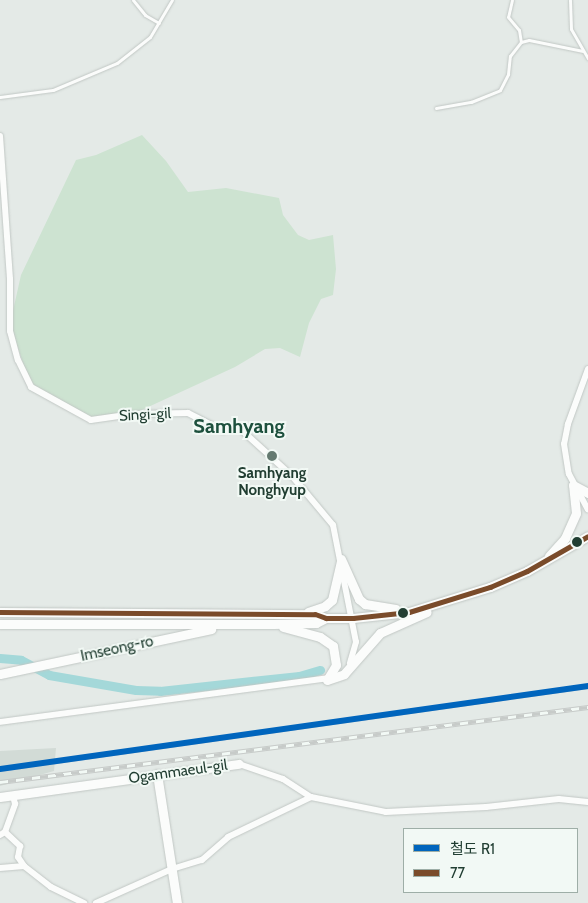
<!DOCTYPE html>
<html>
<head>
<meta charset="utf-8">
<style>
	body { margin:0 }
	#map { position:relative; width:588px; height:903px; overflow:hidden; background:#e4eae7; font-family:Cabin,"Noto Sans KR",sans-serif }
	div>[style] { position:absolute }
	.built>* { inset:0; background:#d2dbd6 }
	.green>* { inset:0; background:#cde3d1 }
	.canal>* { height:9px; margin:-4.5px; padding:0 4.5px; transform-origin:4.5px; border-radius:4.5px; background:#a4d8d9 }
	.roads { filter:drop-shadow(0 0 1px #c1c7c4) drop-shadow(0 0 1px #c1c7c4) }
	.lane>* { height:3px; margin:-1.5px; padding:0 1.5px; transform-origin:1.5px; border-radius:1.5px; background:#fbfcfb }
	.street>* { height:6px; margin:-3px; padding:0 3px; transform-origin:3px; border-radius:3px; background:#fbfcfb }
	.secondary>* { height:9px; margin:-4.5px; padding:0 4.5px; transform-origin:4.5px; border-radius:4.5px; background:#fbfcfb }
	.rail>* { height:4.5px; margin-top:-2.25px; transform-origin:0; background:repeating-linear-gradient(90deg,#f2f9f5 0 8px,#c7cbc9 0 16px); box-sizing:border-box; border-block:1px solid #c7cbc9 }
	.bus-1>* { height:5px; margin:-2.5px; padding:0 2.5px; transform-origin:2.5px; border-radius:2.5px; background:#7a4b2a }
	.rail-1>* { height:6px; margin:-3px; padding:0 3px; transform-origin:3px; border-radius:3px; background:#0065bd }
	.dots>* { width:14px; height:14px; translate:-50% -50%; box-sizing:border-box; border:2px solid #f2f9f5; border-radius:50% }
	span { translate:-50% -50%; white-space:nowrap; text-align:center; line-height:1.15; -webkit-text-stroke:4px #f2f9f5; paint-order:stroke }
	.street-label { font-size:15px; color:#213e32 }
	.poi-label { font-size:15px; color:#213e32; font-weight:700 }
	.district-label { font-size:20px; color:#1d503d; font-weight:700 }
	.legend { position:absolute; left:403px; top:828px; width:175px; height:65px; box-sizing:border-box; background:#f2f9f5; border:1px solid #9eaea7; margin:0; padding:6px 9px; list-style:none; font-size:15px; color:#213e32 }
	.legend li { display:flex; align-items:center; gap:10px; height:25px }
	.legend b { width:25px; border:1px solid #9eaea7 }
</style>
</head>
<body>
<div id="map">
	<div class="built">
		<i style="clip-path:polygon(56px 748px,54px 771px,0 786px,0 751px)"></i>
	</div>
	<div class="green">
		<i style="clip-path:polygon(142px 135px,166px 161px,188px 192px,226px 188px,279px 198px,283px 215px,298px 235px,309px 240px,333px 235px,336px 269px,333px 295px,321px 299px,309px 323px,300px 357px,280px 348px,265px 349px,235px 367px,133px 414px,97px 420px,31px 387px,10px 324px,21px 275px,76px 160px,96px 155px)"></i>
	</div>
	<div class="canal">
		<i style="left:0;top:658px;width:21px;rotate:5deg"></i>
		<i style="left:21px;top:660px;width:32px;rotate:28deg"></i>
		<i style="left:49px;top:675px;width:88px;rotate:9.8deg"></i>
		<i style="left:136px;top:690px;width:24px;rotate:2deg"></i>
		<i style="left:160px;top:691px;width:140px;rotate:-6.2deg"></i>
		<i style="left:299px;top:676px;width:22px;rotate:-16deg"></i>
	</div>
	<div class="roads">
		<div class="lane">
			<i style="left:133px;top:0;width:19px;rotate:51deg"></i>
			<i style="left:145px;top:15px;width:16px;rotate:30deg"></i>
			<i style="left:512px;top:0;width:17px;rotate:103deg"></i>
			<i style="left:508px;top:17px;width:17px;rotate:50deg"></i>
			<i style="left:519px;top:30px;width:12px;rotate:81deg"></i>
			<i style="left:570px;top:0;width:29px;rotate:88deg"></i>
			<i style="left:571px;top:29px;width:34px;rotate:60deg"></i>
			<i style="left:0;top:97px;width:53px;rotate:-7.5deg"></i>
			<i style="left:53px;top:90px;width:69px;rotate:-22.9deg"></i>
			<i style="left:117px;top:63px;width:42px;rotate:-38.2deg"></i>
			<i style="left:150px;top:37px;width:43px;rotate:-59.3deg"></i>
			<i style="left:436px;top:108px;width:36px;rotate:-10deg"></i>
			<i style="left:471px;top:102px;width:31px;rotate:-22deg"></i>
			<i style="left:500px;top:90px;width:18px;rotate:-63deg"></i>
			<i style="left:508px;top:74px;width:18px;rotate:-84deg"></i>
			<i style="left:510px;top:56px;width:18px;rotate:-52deg"></i>
			<i style="left:521px;top:42px;width:8px;rotate:-14deg"></i>
			<i style="left:529px;top:40px;width:55px;rotate:11.5deg"></i>
		</div>
		<div class="street">
			<i style="left:0;top:136px;width:143px;rotate:86deg"></i>
			<i style="left:10px;top:279px;width:52px;rotate:90deg"></i>
			<i style="left:10px;top:331px;width:30px;rotate:75deg"></i>
			<i style="left:18px;top:360px;width:30px;rotate:64deg"></i>
			<i style="left:31px;top:387px;width:68px;rotate:28.8deg"></i>
			<i style="left:91px;top:420px;width:42px;rotate:-8.1deg"></i>
			<i style="left:133px;top:414px;width:55px;rotate:-1deg"></i>
			<i style="left:188px;top:413px;width:39px;rotate:27deg"></i>
			<i style="left:223px;top:431px;width:15px;rotate:-20deg"></i>
			<i style="left:237px;top:426px;width:74px;rotate:42.3deg"></i>
			<i style="left:292px;top:476px;width:64px;rotate:50.1deg"></i>
			<i style="left:333px;top:525px;width:119px;rotate:78.9deg"></i>
			<i style="left:356px;top:642px;width:22px;rotate:106deg"></i>
			<i style="left:588px;top:369px;width:59px;rotate:110deg"></i>
			<i style="left:568px;top:424px;width:20px;rotate:101deg"></i>
			<i style="left:564px;top:444px;width:30px;rotate:81deg"></i>
			<i style="left:569px;top:474px;width:40px;rotate:62deg"></i>
			<i style="left:0;top:722px;width:333px;rotate:-7.6deg"></i>
			<i style="left:239px;top:764px;width:46px;rotate:18.8deg"></i>
			<i style="left:283px;top:779px;width:33px;rotate:33deg"></i>
			<i style="left:311px;top:797px;width:76px;rotate:11.3deg"></i>
			<i style="left:386px;top:812px;width:100px;rotate:-2.9deg"></i>
			<i style="left:486px;top:807px;width:73px;rotate:-6.3deg"></i>
			<i style="left:559px;top:799px;width:29px;rotate:6deg"></i>
			<i style="left:5px;top:832px;width:21px;rotate:43deg"></i>
			<i style="left:20px;top:846px;width:11px;rotate:100deg"></i>
			<i style="left:18px;top:857px;width:11px;rotate:56deg"></i>
			<i style="left:24px;top:866px;width:34px;rotate:38deg"></i>
			<i style="left:51px;top:887px;width:37px;rotate:26deg"></i>
			<i style="left:0;top:835px;width:6px;rotate:-31deg"></i>
			<i style="left:5px;top:832px;width:30px;rotate:-70deg"></i>
			<i style="left:15px;top:804px;width:9px;rotate:-103deg"></i>
			<i style="left:0;top:868px;width:24px;rotate:-5deg"></i>
			<i style="left:96px;top:903px;width:83px;rotate:-24.1deg"></i>
			<i style="left:172px;top:869px;width:31px;rotate:-17deg"></i>
			<i style="left:202px;top:860px;width:35px;rotate:-41deg"></i>
			<i style="left:228px;top:837px;width:92px;rotate:-25.7deg"></i>
		</div>
		<div class="secondary">
			<i style="left:573px;top:485px;width:17px;rotate:28deg"></i>
			<i style="left:549px;top:556px;width:24px;rotate:-48deg"></i>
			<i style="left:565px;top:538px;width:27px;rotate:-66deg"></i>
			<i style="left:576px;top:513px;width:28px;rotate:-96deg"></i>
			<i style="left:341px;top:559px;width:44px;rotate:65.8deg"></i>
			<i style="left:359px;top:599px;width:8px;rotate:40deg"></i>
			<i style="left:365px;top:604px;width:31px;rotate:9deg"></i>
			<i style="left:0;top:612px;width:315px;rotate:0.4deg"></i>
			<i style="left:315px;top:614px;width:12px;rotate:20deg"></i>
			<i style="left:326px;top:618px;width:27px"></i>
			<i style="left:353px;top:618px;width:56px;rotate:-6.1deg"></i>
			<i style="left:409px;top:612px;width:85px;rotate:-17.2deg"></i>
			<i style="left:490px;top:587px;width:40px;rotate:-23.4deg"></i>
			<i style="left:527px;top:571px;width:70px;rotate:-29.8deg"></i>
			<i style="left:308px;top:612px;width:18px;rotate:-19deg"></i>
			<i style="left:325px;top:606px;width:9px;rotate:-41deg"></i>
			<i style="left:332px;top:600px;width:39px;rotate:-77deg"></i>
			<i style="left:0;top:624px;width:273px"></i>
			<i style="left:273px;top:624px;width:43px;rotate:-1.3deg"></i>
			<i style="left:316px;top:623px;width:11px;rotate:-27deg"></i>
			<i style="left:283px;top:627px;width:38px;rotate:15deg"></i>
			<i style="left:320px;top:637px;width:16px;rotate:35deg"></i>
			<i style="left:333px;top:646px;width:19px;rotate:81deg"></i>
			<i style="left:336px;top:665px;width:17px;rotate:121deg"></i>
			<i style="left:0;top:674px;width:216px;rotate:-12deg"></i>
			<i style="left:327px;top:680px;width:18px;rotate:-19deg"></i>
			<i style="left:344px;top:674px;width:55px;rotate:-48.7deg"></i>
			<i style="left:380px;top:633px;width:51px;rotate:-24.1deg"></i>
			<i style="left:157px;top:774px;width:131px;rotate:81.2deg"></i>
			<i style="left:0;top:797px;width:241px;rotate:-7.9deg"></i>
		</div>
	</div>
	<div class="rail">
		<i style="left:0;top:769px;width:594px;rotate:-8.03deg"></i>
		<i style="left:0;top:782px;width:593px;rotate:-7.27deg"></i>
	</div>
	<div class="bus-1">
		<i style="left:0;top:612px;width:315px;rotate:0.4deg"></i>
		<i style="left:315px;top:614px;width:12px;rotate:20deg"></i>
		<i style="left:326px;top:618px;width:27px"></i>
		<i style="left:353px;top:618px;width:56px;rotate:-6.1deg"></i>
		<i style="left:409px;top:612px;width:85px;rotate:-17.2deg"></i>
		<i style="left:490px;top:587px;width:40px;rotate:-23.4deg"></i>
		<i style="left:527px;top:571px;width:70px;rotate:-29.8deg"></i>
	</div>
	<div class="rail-1">
		<i style="left:0;top:769px;width:594px;rotate:-8.03deg"></i>
	</div>
	<div class="dots">
		<i style="left:272px;top:456px;background:#657a71"></i>
		<i style="left:577px;top:542px;background:#213e32"></i>
		<i style="left:403px;top:613px;background:#213e32"></i>
	</div>
	<div class="street-label">
		<span style="left:145px;top:415px;rotate:-3deg">Singi-gil</span>
		<span style="left:117px;top:649px;rotate:-12deg">Imseong-ro</span>
		<span style="left:178px;top:772px;rotate:-8deg">Ogammaeul-gil</span>
	</div>
	<div class="poi-label">
		<span style="left:272px;top:482px">Samhyang<br>Nonghyup</span>
	</div>
	<div class="district-label">
		<span style="left:239px;top:426px">Samhyang</span>
	</div>
	<ul class="legend">
	<li><b style="height:6px;background:#0065bd"></b>철도 R1</li>
	<li><b style="height:6px;background:#7a4b2a"></b>77</li>
	</ul>
</div>
</body>
</html>
